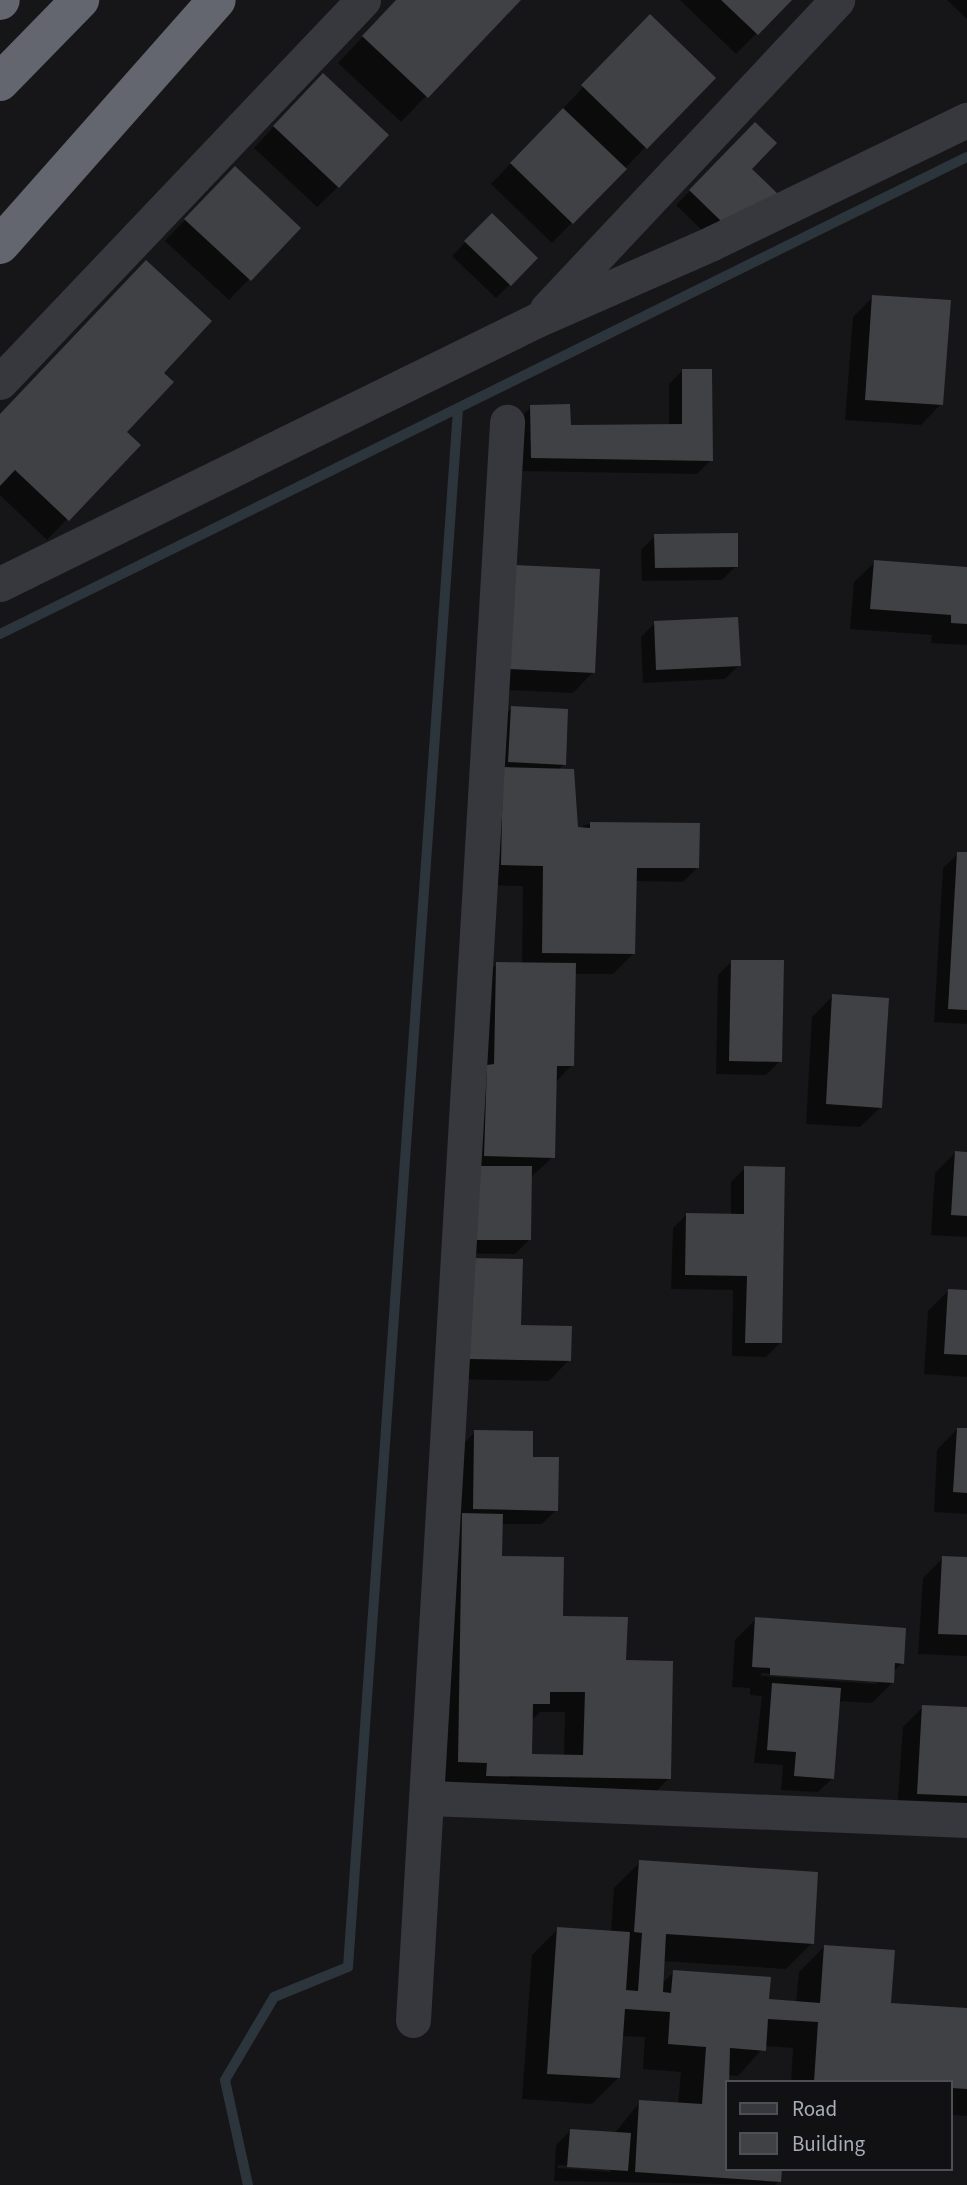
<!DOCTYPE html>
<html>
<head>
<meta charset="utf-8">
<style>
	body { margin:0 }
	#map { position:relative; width:967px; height:2185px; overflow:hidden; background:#161618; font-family:"Source Sans 3",sans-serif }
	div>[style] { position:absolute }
	.shadow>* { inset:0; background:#0007 }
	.stream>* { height:10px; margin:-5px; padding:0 5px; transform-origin:5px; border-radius:5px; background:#2c353c }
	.building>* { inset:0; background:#404145 }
	.street>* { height:35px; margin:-17.5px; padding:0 17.5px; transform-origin:17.5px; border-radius:17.5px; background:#37383d }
	.highway>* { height:38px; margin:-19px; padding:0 19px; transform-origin:19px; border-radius:19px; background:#63666e }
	span { translate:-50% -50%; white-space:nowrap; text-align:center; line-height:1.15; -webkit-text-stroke:7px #111113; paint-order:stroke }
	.legend { position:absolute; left:725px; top:2080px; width:228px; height:91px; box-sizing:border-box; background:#111113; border:2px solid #4d4f55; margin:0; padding:9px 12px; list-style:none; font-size:21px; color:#a8adb8 }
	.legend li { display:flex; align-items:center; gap:14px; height:35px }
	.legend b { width:35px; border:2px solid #4d4f55 }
</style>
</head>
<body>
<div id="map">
	<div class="shadow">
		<i style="clip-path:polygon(397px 0,518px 0,401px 122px,338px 63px)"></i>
		<i style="clip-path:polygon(680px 0,789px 0,736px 54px)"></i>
		<i style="clip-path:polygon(947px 0,967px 0,967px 19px)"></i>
		<i style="clip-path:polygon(650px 17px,713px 78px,552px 243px,491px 184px)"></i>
		<i style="clip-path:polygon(303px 95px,338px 187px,317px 207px,254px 148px)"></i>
		<i style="clip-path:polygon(755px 124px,750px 169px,775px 194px,708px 236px,676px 205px)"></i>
		<i style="clip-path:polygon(214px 189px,298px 228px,229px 300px,165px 241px)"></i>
		<i style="clip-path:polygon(492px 215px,536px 258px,496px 298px,452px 256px)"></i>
		<i style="clip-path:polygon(873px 297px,941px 404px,921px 425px,845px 420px,853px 317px)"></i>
		<i style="clip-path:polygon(683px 370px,711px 460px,697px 474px,517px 471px,517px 421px,531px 407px,569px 427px,669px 426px,669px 384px)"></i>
		<i style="clip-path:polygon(161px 373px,124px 432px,138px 445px,47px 540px,0 495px,0 415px)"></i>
		<i style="clip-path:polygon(655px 536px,736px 566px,722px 580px,642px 581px,641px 550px)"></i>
		<i style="clip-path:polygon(875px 562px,967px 569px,967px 645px,931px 643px,932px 635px,850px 629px,854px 582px)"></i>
		<i style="clip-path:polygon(494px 587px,593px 672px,573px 693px,489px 689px)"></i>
		<i style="clip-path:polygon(655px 623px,739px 665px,725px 679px,643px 683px,641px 637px)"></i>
		<i style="clip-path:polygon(512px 708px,564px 764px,558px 770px,576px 829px,591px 823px,697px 868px,683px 882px,635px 881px,633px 954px,613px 974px,574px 974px,572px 1065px,555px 1083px,553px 1157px,530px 1178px,529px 1240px,515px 1254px,454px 1253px,476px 985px,497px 964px,522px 964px,523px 886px,481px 885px,498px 722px)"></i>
		<i style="clip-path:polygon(958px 854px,967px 854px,967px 1024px,934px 1022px,943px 868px)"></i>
		<i style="clip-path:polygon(732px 961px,780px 1061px,766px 1075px,716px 1074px,718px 975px)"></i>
		<i style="clip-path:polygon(833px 996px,881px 1107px,860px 1127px,806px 1124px,812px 1017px)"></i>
		<i style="clip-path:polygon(955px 1153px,967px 1153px,967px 1237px,931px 1235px,935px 1173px)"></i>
		<i style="clip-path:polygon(745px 1168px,780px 1343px,766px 1357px,732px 1356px,733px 1290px,671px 1289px,673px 1228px,687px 1214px,731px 1215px,731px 1182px)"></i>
		<i style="clip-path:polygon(521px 1261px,520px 1327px,569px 1360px,549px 1381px,450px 1379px)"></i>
		<i style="clip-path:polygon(949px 1290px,967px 1292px,967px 1377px,924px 1374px,928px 1311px)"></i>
		<i style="clip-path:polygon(957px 1429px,967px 1430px,967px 1514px,934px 1512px,937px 1450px)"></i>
		<i style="clip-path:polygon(evenodd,475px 1432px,531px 1459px,556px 1510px,542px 1524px,501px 1524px,500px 1557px,561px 1618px,625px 1662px,669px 1778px,649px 1799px,438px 1782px,461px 1446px,475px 1432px,540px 1712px,565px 1712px,564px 1756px,530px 1756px,531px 1721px,540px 1712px)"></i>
		<i style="clip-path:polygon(943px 1558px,967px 1559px,967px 1656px,918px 1654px,923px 1578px)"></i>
		<i style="clip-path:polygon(evenodd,756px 1619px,902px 1663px,893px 1672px,892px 1683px,872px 1703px,838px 1701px,833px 1778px,818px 1792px,781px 1790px,783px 1765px,754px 1763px,762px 1696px,750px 1695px,750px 1688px,732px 1687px,735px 1640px,756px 1619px,761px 1673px,880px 1681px,876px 1684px,761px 1676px,761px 1673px)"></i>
		<i style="clip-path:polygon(923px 1707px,967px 1709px,967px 1817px,897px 1813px,903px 1727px)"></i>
		<i style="clip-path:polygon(evenodd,640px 1862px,812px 1943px,786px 1969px,663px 1961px,661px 1984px,674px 1972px,768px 2001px,796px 2003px,799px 1972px,824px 1947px,889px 2005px,967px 2010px,967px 2116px,951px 2115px,951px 2082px,791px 2082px,793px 2048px,765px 2046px,738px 2076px,726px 2075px,727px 2169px,779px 2181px,775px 2185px,554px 2181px,556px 2145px,570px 2131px,614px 2134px,640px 2102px,678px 2105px,681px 2072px,643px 2069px,645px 2037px,621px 2036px,618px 2078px,592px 2104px,522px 2099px,532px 1955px,558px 1929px,611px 1933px,614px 1888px,640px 1862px,558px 2165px,611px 2168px,611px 2172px,558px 2168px,558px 2165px)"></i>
	</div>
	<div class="stream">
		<i style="left:0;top:634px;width:1078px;rotate:-26.26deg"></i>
		<i style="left:248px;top:2185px;width:107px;rotate:-102.4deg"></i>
		<i style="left:225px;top:2080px;width:96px;rotate:-59.4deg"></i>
		<i style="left:274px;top:1997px;width:80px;rotate:-22.1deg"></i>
		<i style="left:348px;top:1967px;width:1561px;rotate:-85.96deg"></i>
	</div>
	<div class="building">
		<i style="clip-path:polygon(396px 0,521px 0,428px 98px,362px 36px)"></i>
		<i style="clip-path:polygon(721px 0,792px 0,758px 35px)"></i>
		<i style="clip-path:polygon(650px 14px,716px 78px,647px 149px,581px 85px)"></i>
		<i style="clip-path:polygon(323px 73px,389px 135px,339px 188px,273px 126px)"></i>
		<i style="clip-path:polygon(563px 108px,627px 169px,573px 224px,510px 163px)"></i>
		<i style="clip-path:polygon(755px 122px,777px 143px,752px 169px,778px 194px,723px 223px,689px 190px)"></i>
		<i style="clip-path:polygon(235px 166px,301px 228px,251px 281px,184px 219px)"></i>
		<i style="clip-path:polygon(492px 213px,538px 258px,511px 286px,464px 241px)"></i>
		<i style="clip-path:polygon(146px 260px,212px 321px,164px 373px,174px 382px,127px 432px,141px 445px,69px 521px,15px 470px,0 486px,0 414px)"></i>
		<i style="clip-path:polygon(872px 295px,951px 300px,943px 405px,865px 400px)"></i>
		<i style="clip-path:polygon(682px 369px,712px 369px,713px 461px,531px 458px,530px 405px,570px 404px,571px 425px,682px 424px)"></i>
		<i style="clip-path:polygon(738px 533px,738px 567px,655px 568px,654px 534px)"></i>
		<i style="clip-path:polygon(874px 560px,967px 567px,967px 624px,951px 623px,951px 615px,870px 609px)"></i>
		<i style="clip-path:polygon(514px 565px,600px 569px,595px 673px,509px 669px)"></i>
		<i style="clip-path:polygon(738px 617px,741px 666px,656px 670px,654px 621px)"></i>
		<i style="clip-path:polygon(511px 706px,568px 709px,566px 765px,508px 762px)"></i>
		<i style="clip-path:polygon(503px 767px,574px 769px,578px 827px,590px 828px,590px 822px,700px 823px,699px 868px,637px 868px,635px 954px,542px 953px,543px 866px,501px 865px)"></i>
		<i style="clip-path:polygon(957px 852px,967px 852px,967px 1010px,948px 1009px)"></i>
		<i style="clip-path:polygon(731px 960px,784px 960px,782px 1062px,729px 1061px)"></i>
		<i style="clip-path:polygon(496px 962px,576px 963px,574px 1066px,557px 1066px,555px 1158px,484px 1156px,487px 1065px,494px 1064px)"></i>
		<i style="clip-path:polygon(832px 994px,889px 998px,882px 1108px,826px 1104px)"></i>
		<i style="clip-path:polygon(955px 1151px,967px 1152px,967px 1216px,951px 1215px)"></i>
		<i style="clip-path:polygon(468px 1166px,532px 1166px,531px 1240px,467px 1240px)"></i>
		<i style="clip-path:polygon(744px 1166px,785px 1167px,782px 1343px,745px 1343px,747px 1276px,685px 1275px,686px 1213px,744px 1214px)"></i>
		<i style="clip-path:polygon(471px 1258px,523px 1259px,521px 1325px,572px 1326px,571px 1361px,470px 1359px)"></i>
		<i style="clip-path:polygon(948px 1289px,967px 1290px,967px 1355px,944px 1354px)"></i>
		<i style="clip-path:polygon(957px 1428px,967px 1428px,967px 1493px,953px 1492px)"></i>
		<i style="clip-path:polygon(474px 1430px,533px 1431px,533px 1457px,559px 1457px,558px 1511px,473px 1509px)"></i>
		<i style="clip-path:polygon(evenodd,462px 1513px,503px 1514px,502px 1556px,564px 1557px,563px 1616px,628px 1617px,626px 1660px,673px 1661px,671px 1779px,486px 1776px,487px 1763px,458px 1762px,462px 1513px,550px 1692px,585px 1692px,583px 1755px,532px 1754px,533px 1704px,550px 1704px,550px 1692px)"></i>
		<i style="clip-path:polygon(942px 1556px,967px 1557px,967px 1635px,938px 1634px)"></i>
		<i style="clip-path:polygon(755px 1617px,906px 1628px,904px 1664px,895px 1663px,894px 1683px,770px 1675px,770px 1668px,752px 1667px)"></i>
		<i style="clip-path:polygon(772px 1683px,841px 1688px,834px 1779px,794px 1776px,796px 1752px,767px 1750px)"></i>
		<i style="clip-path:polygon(922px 1705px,967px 1707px,967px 1796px,917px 1794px)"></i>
		<i style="clip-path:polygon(639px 1860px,818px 1872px,814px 1944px,666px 1934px,663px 1992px,671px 1993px,673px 1970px,771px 1977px,769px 1999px,820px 2003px,824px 1945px,895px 1950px,891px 2003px,967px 2008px,967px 2089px,951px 2088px,951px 2082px,814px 2082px,818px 2022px,768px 2019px,766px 2051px,730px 2048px,727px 2169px,782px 2169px,781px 2182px,635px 2172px,639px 2100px,702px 2104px,706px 2047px,668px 2044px,670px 2012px,625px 2009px,620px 2078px,547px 2074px,557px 1927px,630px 1932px,626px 1990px,638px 1991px,642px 1933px,634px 1932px)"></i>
		<i style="clip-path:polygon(570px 2129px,631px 2133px,628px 2171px,567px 2167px)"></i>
	</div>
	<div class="street">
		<i style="left:547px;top:309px;width:424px;rotate:-46.8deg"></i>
		<i style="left:0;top:382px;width:527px;rotate:-46.46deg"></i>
		<i style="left:0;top:584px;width:598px;rotate:-26.18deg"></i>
		<i style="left:537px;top:320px;width:191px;rotate:-23.7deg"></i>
		<i style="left:712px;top:243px;width:283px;rotate:-25.8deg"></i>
		<i style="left:429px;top:1798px;width:538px;rotate:2.34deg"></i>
		<i style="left:413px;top:2020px;width:1601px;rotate:-86.63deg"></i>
	</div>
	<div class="highway">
		<i style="left:0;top:1px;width:1px;rotate:-45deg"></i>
		<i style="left:0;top:82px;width:115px;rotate:-45.7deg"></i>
		<i style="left:0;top:245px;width:327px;rotate:-48.5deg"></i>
	</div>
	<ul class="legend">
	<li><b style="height:9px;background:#37383d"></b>Road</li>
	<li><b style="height:19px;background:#404145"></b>Building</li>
	</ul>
</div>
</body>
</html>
